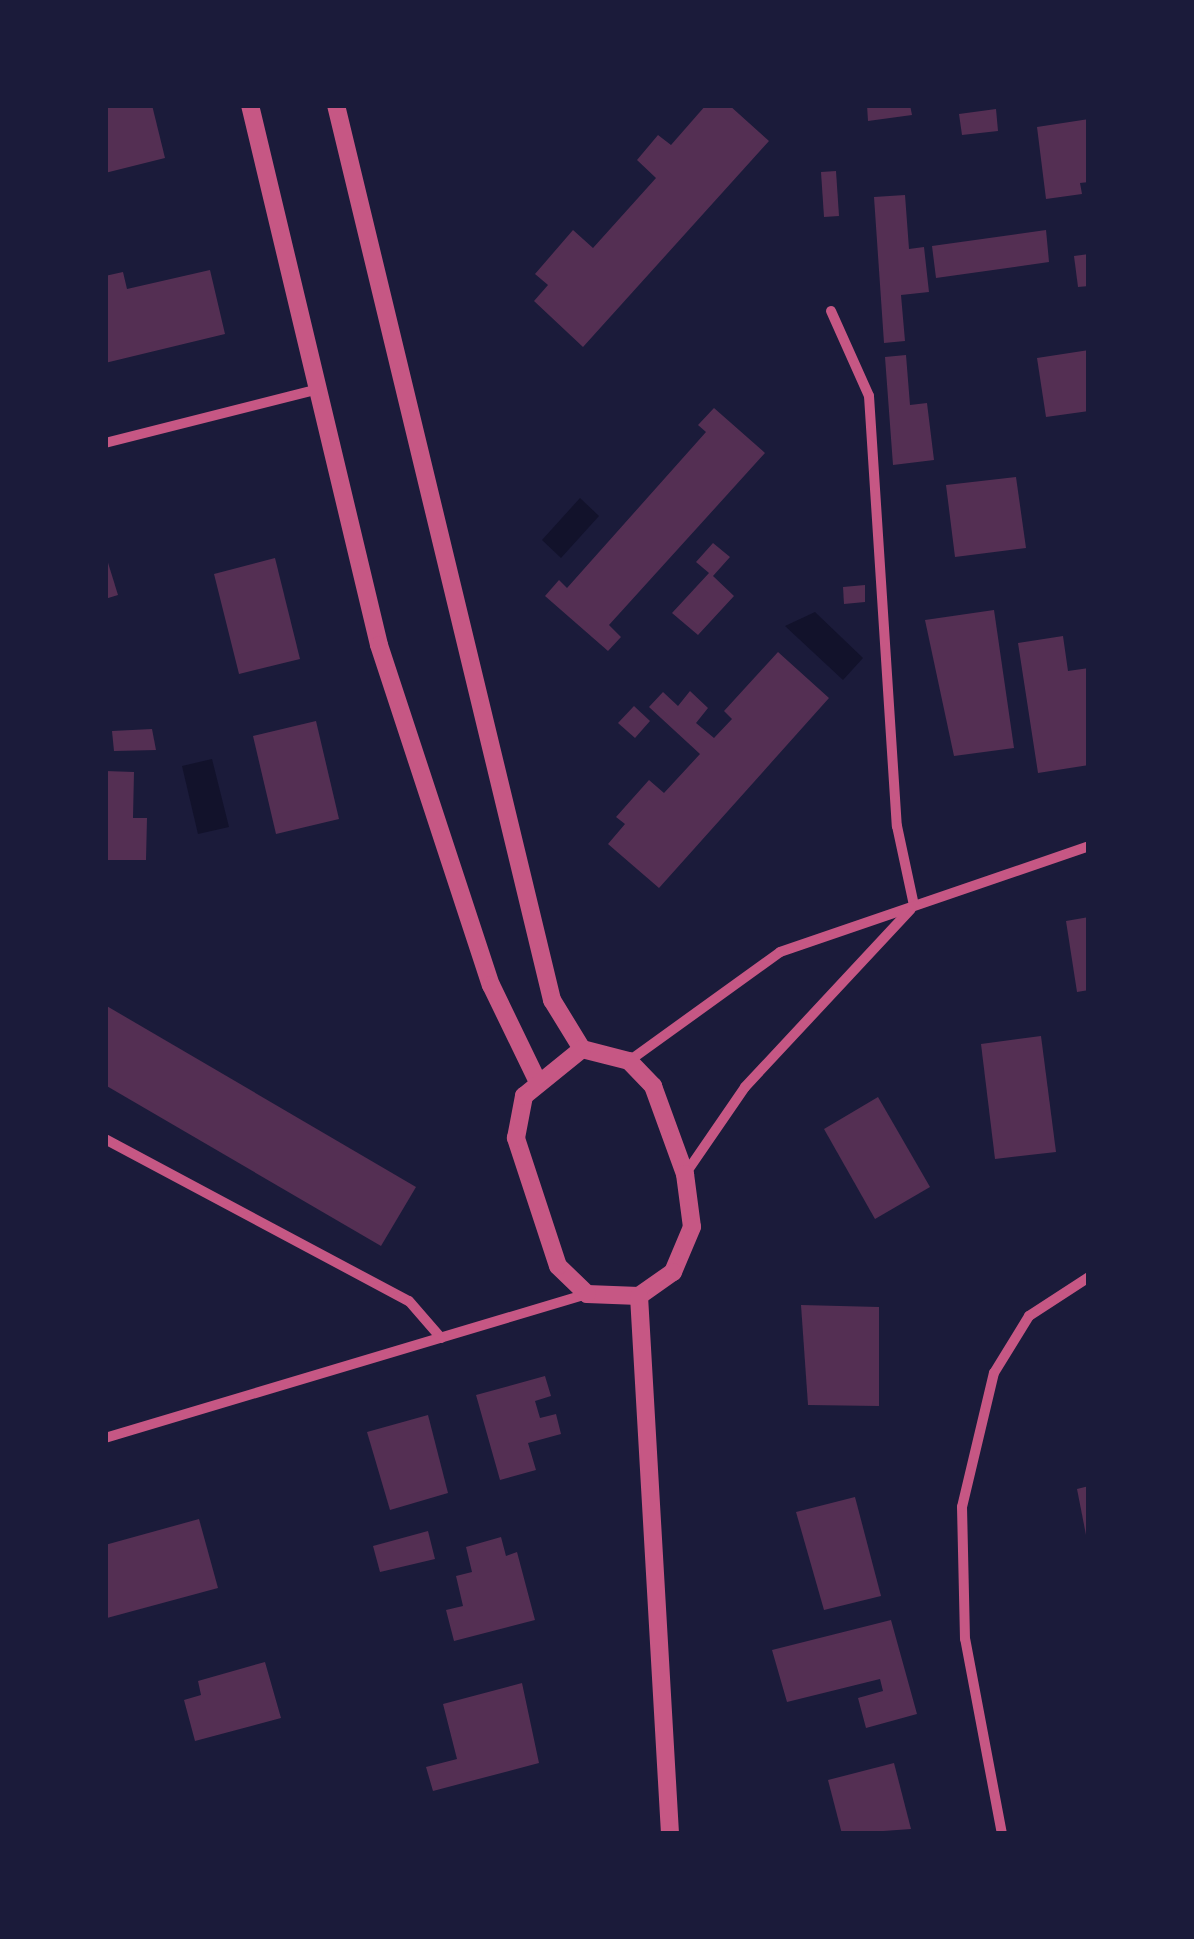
<!DOCTYPE html>
<html>
<head>
<meta charset="utf-8">
<style>
	body { margin:0 }
	#map { position:relative; width:1194px; height:1939px; overflow:hidden; background:#1b1b3a; font-family:Overpass,sans-serif }
	div>[style] { position:absolute }
	.water>* { inset:0; background:#12122b }
	.building>* { inset:0; background:#542f53 }
	.minor>* { height:10px; margin:-5px; padding:0 5px; transform-origin:5px; border-radius:5px; background:#c65784 }
	.tertiary>* { height:18px; margin:-9px; padding:0 9px; transform-origin:9px; border-radius:9px; background:#c65784 }
	span { translate:-50% -50%; white-space:nowrap; text-align:center; line-height:1.15; -webkit-text-stroke:9px #1b1b3a; paint-order:stroke }
	.frame { position:absolute; inset:0; border:108px solid #1b1b3a; pointer-events:none }
</style>
</head>
<body>
<div id="map">
	<div class="water">
		<i style="clip-path:polygon(580px 498px,599px 516px,561px 558px,542px 540px)"></i>
		<i style="clip-path:polygon(815px 612px,863px 658px,843px 680px,785px 626px)"></i>
		<i style="clip-path:polygon(212px 759px,229px 827px,198px 834px,182px 766px)"></i>
	</div>
	<div class="building">
		<i style="clip-path:polygon(105px 105px,152px 105px,165px 158px,105px 173px)"></i>
		<i style="clip-path:polygon(706px 105px,729px 105px,769px 141px,583px 347px,534px 301px,548px 285px,535px 274px,573px 230px,593px 248px,656px 178px,637px 160px,658px 135px,671px 145px)"></i>
		<i style="clip-path:polygon(867px 105px,910px 105px,912px 115px,868px 121px)"></i>
		<i style="clip-path:polygon(996px 109px,998px 131px,962px 135px,959px 114px)"></i>
		<i style="clip-path:polygon(1089px 119px,1089px 182px,1080px 183px,1082px 194px,1046px 199px,1037px 127px)"></i>
		<i style="clip-path:polygon(836px 171px,839px 216px,824px 217px,821px 172px)"></i>
		<i style="clip-path:polygon(905px 195px,909px 249px,924px 247px,929px 292px,901px 295px,905px 341px,884px 343px,874px 197px)"></i>
		<i style="clip-path:polygon(1046px 230px,1049px 262px,936px 278px,932px 246px)"></i>
		<i style="clip-path:polygon(1089px 254px,1089px 286px,1078px 287px,1074px 256px)"></i>
		<i style="clip-path:polygon(210px 270px,225px 334px,105px 363px,105px 276px,123px 272px,127px 289px)"></i>
		<i style="clip-path:polygon(1089px 350px,1089px 411px,1046px 417px,1037px 358px)"></i>
		<i style="clip-path:polygon(906px 355px,910px 405px,927px 403px,934px 460px,893px 465px,885px 357px)"></i>
		<i style="clip-path:polygon(714px 408px,765px 453px,609px 625px,621px 637px,608px 651px,545px 596px,559px 580px,567px 588px,706px 432px,698px 425px)"></i>
		<i style="clip-path:polygon(1016px 477px,1026px 548px,955px 557px,946px 485px)"></i>
		<i style="clip-path:polygon(713px 543px,730px 557px,713px 576px,734px 596px,698px 635px,672px 613px,709px 573px,696px 562px)"></i>
		<i style="clip-path:polygon(105px 553px,118px 595px,105px 599px)"></i>
		<i style="clip-path:polygon(275px 558px,300px 659px,239px 674px,214px 574px)"></i>
		<i style="clip-path:polygon(865px 585px,865px 602px,844px 604px,843px 587px)"></i>
		<i style="clip-path:polygon(994px 610px,1014px 748px,954px 756px,925px 620px)"></i>
		<i style="clip-path:polygon(1063px 636px,1068px 671px,1089px 668px,1089px 765px,1038px 773px,1018px 643px)"></i>
		<i style="clip-path:polygon(778px 652px,829px 698px,659px 888px,608px 844px,625px 824px,616px 817px,649px 780px,664px 793px,700px 754px,649px 707px,663px 692px,678px 706px,690px 691px,708px 708px,696px 723px,714px 738px,732px 719px,724px 711px)"></i>
		<i style="clip-path:polygon(634px 706px,650px 721px,635px 738px,618px 723px)"></i>
		<i style="clip-path:polygon(316px 721px,339px 819px,276px 834px,253px 736px)"></i>
		<i style="clip-path:polygon(152px 729px,156px 750px,114px 751px,112px 731px)"></i>
		<i style="clip-path:polygon(105px 771px,134px 772px,133px 818px,147px 818px,146px 860px,105px 860px)"></i>
		<i style="clip-path:polygon(1089px 917px,1089px 990px,1077px 992px,1066px 921px)"></i>
		<i style="clip-path:polygon(105px 1005px,416px 1187px,381px 1246px,105px 1085px)"></i>
		<i style="clip-path:polygon(1041px 1036px,1056px 1152px,995px 1159px,981px 1044px)"></i>
		<i style="clip-path:polygon(878px 1097px,930px 1187px,875px 1219px,824px 1129px)"></i>
		<i style="clip-path:polygon(801px 1305px,879px 1307px,879px 1406px,808px 1405px)"></i>
		<i style="clip-path:polygon(545px 1376px,551px 1396px,535px 1401px,540px 1418px,556px 1414px,561px 1434px,528px 1443px,536px 1470px,500px 1480px,476px 1395px)"></i>
		<i style="clip-path:polygon(428px 1415px,448px 1493px,390px 1510px,367px 1432px)"></i>
		<i style="clip-path:polygon(1089px 1486px,1089px 1540px,1087px 1540px,1077px 1489px)"></i>
		<i style="clip-path:polygon(855px 1497px,881px 1596px,824px 1610px,796px 1512px)"></i>
		<i style="clip-path:polygon(199px 1519px,218px 1588px,107px 1618px,105px 1545px)"></i>
		<i style="clip-path:polygon(428px 1531px,435px 1559px,380px 1572px,373px 1546px)"></i>
		<i style="clip-path:polygon(501px 1537px,506px 1556px,517px 1552px,535px 1620px,454px 1641px,446px 1610px,463px 1606px,456px 1576px,472px 1572px,466px 1547px)"></i>
		<i style="clip-path:polygon(891px 1620px,917px 1714px,866px 1728px,858px 1698px,883px 1691px,880px 1679px,787px 1702px,772px 1650px)"></i>
		<i style="clip-path:polygon(265px 1662px,281px 1718px,195px 1741px,184px 1700px,201px 1695px,198px 1681px)"></i>
		<i style="clip-path:polygon(522px 1683px,539px 1763px,433px 1791px,426px 1767px,457px 1759px,443px 1704px)"></i>
		<i style="clip-path:polygon(894px 1763px,911px 1829px,842px 1834px,828px 1780px)"></i>
	</div>
	<div class="minor">
		<i style="left:831px;top:311px;width:93px;rotate:65.9deg"></i>
		<i style="left:869px;top:396px;width:431px;rotate:86.3deg"></i>
		<i style="left:897px;top:826px;width:81px;rotate:77.9deg"></i>
		<i style="left:105px;top:443px;width:220px;rotate:-14.2deg"></i>
		<i style="left:629px;top:1061px;width:186px;rotate:-35.8deg"></i>
		<i style="left:780px;top:952px;width:327px;rotate:-18.9deg"></i>
		<i style="left:105px;top:1139px;width:344px;rotate:28.1deg"></i>
		<i style="left:409px;top:1301px;width:49px;rotate:49.1deg"></i>
		<i style="left:686px;top:1173px;width:104px;rotate:-55.5deg"></i>
		<i style="left:745px;top:1087px;width:243px;rotate:-47deg"></i>
		<i style="left:105px;top:1438px;width:503px;rotate:-16.63deg"></i>
		<i style="left:1002px;top:1834px;width:198px;rotate:-100.7deg"></i>
		<i style="left:965px;top:1639px;width:132px;rotate:-91.3deg"></i>
		<i style="left:962px;top:1507px;width:138px;rotate:-76.6deg"></i>
		<i style="left:994px;top:1373px;width:67px;rotate:-58.4deg"></i>
		<i style="left:1029px;top:1316px;width:72px;rotate:-33deg"></i>
	</div>
	<div class="tertiary">
		<i style="left:250px;top:105px;width:555px;rotate:76.56deg"></i>
		<i style="left:379px;top:645px;width:358px;rotate:71.8deg"></i>
		<i style="left:491px;top:985px;width:106px;rotate:64.2deg"></i>
		<i style="left:336px;top:105px;width:921px;rotate:76.43deg"></i>
		<i style="left:552px;top:1000px;width:57px;rotate:58.5deg"></i>
		<i style="left:582px;top:1049px;width:49px;rotate:14.3deg"></i>
		<i style="left:629px;top:1061px;width:35px;rotate:46deg"></i>
		<i style="left:653px;top:1086px;width:94px;rotate:70deg"></i>
		<i style="left:685px;top:1174px;width:53px;rotate:82.5deg"></i>
		<i style="left:692px;top:1227px;width:49px;rotate:112.9deg"></i>
		<i style="left:673px;top:1272px;width:42px;rotate:144.8deg"></i>
		<i style="left:639px;top:1296px;width:52px;rotate:-177.8deg"></i>
		<i style="left:587px;top:1294px;width:40px;rotate:-136deg"></i>
		<i style="left:558px;top:1266px;width:135px;rotate:-108.2deg"></i>
		<i style="left:516px;top:1138px;width:43px;rotate:-79.2deg"></i>
		<i style="left:524px;top:1096px;width:75px;rotate:-39deg"></i>
		<i style="left:639px;top:1296px;width:539px;rotate:86.7deg"></i>
	</div>
	<div class="frame"></div>
</div>
</body>
</html>
